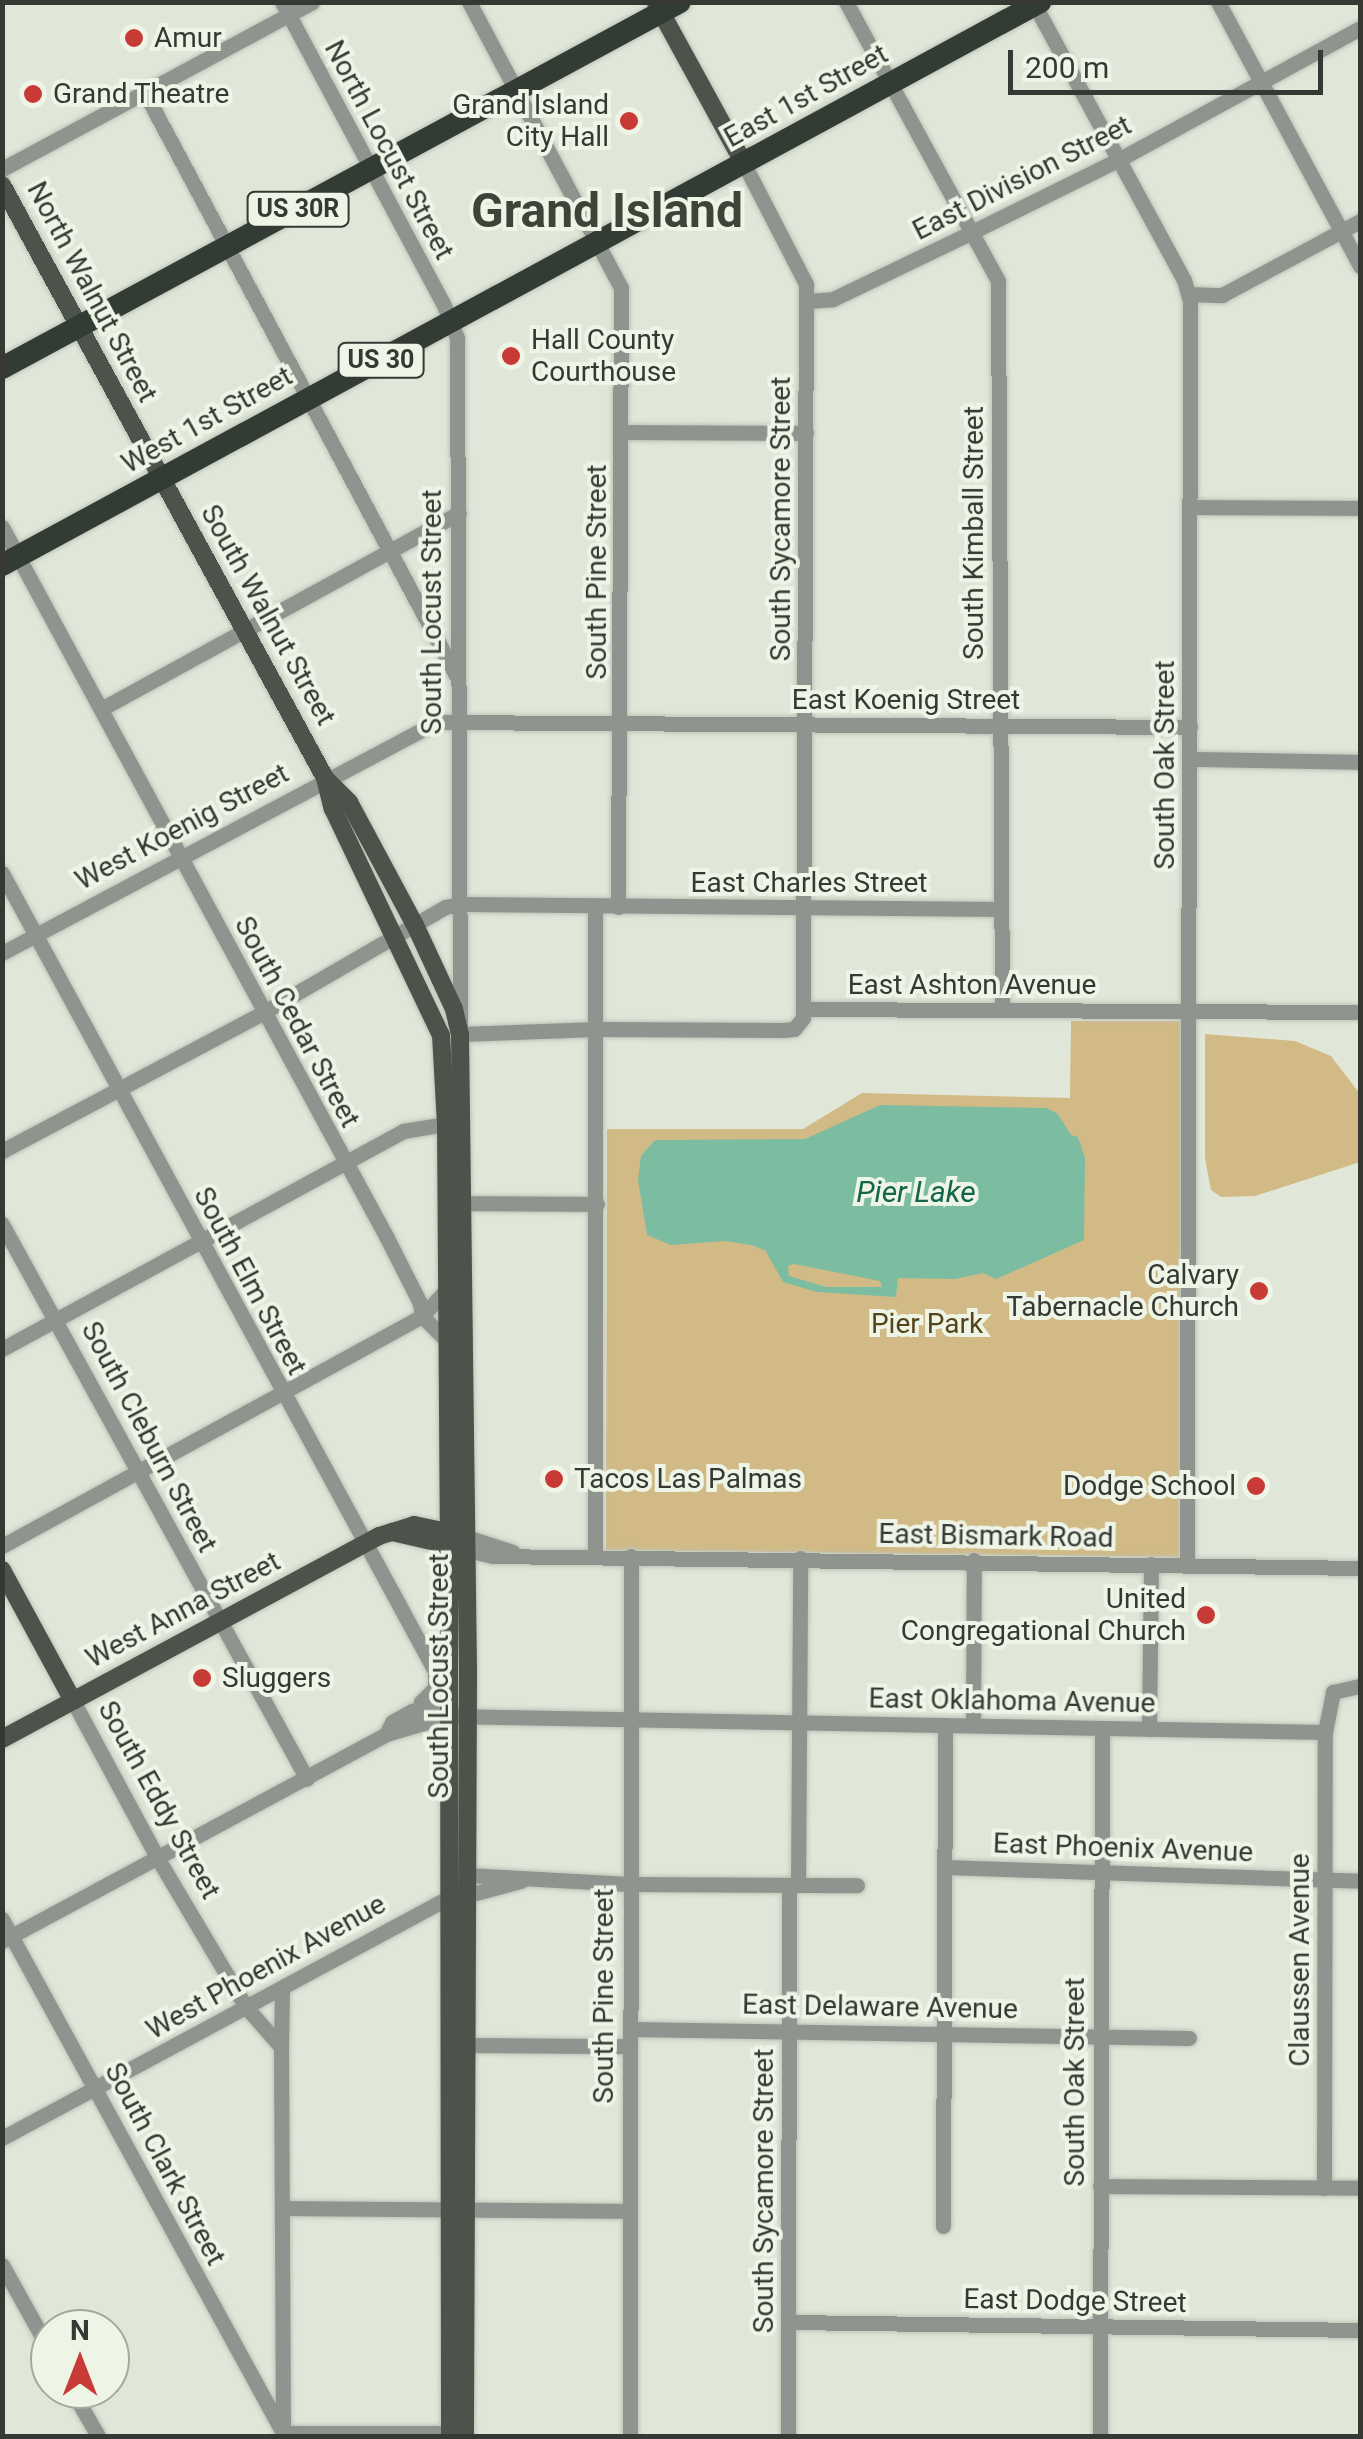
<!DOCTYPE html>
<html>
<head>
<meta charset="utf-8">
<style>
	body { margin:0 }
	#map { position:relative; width:1363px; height:2439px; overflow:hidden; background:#e0e7d9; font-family:Roboto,sans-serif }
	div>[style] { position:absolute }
	.green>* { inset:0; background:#d1ba85 }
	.water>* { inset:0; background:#7cbda2 }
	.roads { filter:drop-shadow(0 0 2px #bec4b8) drop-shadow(0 0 2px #bec4b8) }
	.minor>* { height:15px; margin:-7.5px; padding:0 7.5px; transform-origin:7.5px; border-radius:7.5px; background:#8f948f }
	.major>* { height:18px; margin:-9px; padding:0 9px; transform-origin:9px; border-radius:9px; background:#4b534b }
	.highway>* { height:22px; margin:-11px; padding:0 11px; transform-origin:11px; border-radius:11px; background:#333c34 }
	.dots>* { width:28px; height:28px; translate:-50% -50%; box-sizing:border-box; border:5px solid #eef4e6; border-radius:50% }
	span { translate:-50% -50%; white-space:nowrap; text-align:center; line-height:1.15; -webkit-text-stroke:8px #eef4e6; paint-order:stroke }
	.shield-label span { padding:2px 8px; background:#eef4e6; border:2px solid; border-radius:8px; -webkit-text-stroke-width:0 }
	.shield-label { font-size:25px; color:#363933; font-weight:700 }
	.poi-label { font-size:28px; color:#363933 }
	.left { translate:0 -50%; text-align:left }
	.right { translate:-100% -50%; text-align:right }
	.street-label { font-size:28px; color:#363933 }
	.park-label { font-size:28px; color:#57451a }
	.water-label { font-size:30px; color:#14654b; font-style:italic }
	.town-label { font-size:48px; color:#3f4439; font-weight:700 }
	.frame { position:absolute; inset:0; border:5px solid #363933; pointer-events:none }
	.north { position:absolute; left:30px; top:2309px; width:100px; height:100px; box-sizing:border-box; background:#eef4e6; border:2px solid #a4a99e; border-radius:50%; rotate:0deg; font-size:28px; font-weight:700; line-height:40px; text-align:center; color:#363933 }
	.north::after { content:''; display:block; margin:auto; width:35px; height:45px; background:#c83a36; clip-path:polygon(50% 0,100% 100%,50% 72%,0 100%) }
	.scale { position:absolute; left:1008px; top:50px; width:315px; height:45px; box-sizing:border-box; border:5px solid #363933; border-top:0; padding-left:12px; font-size:30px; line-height:35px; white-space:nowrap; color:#363933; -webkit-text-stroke:8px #eef4e6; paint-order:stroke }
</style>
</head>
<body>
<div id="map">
	<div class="green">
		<i style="clip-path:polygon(1071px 1021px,1182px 1021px,1179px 1557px,606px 1550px,607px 1129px,803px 1129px,862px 1093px,1070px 1098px)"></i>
		<i style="clip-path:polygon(1205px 1034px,1295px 1041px,1331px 1056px,1360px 1094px,1360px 1162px,1255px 1196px,1221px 1197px,1211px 1190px,1205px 1158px)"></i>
	</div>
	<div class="water">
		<i style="clip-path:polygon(evenodd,880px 1105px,1047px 1108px,1058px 1114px,1071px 1135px,1078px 1137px,1085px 1158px,1084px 1240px,996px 1279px,983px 1273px,955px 1279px,898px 1278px,896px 1297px,817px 1292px,783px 1282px,765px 1250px,751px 1245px,725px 1241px,671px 1245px,647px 1235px,638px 1180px,641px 1156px,655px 1140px,805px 1139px,880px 1105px,794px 1264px,880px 1281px,882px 1287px,826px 1287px,789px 1276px,788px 1266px,794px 1264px)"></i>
	</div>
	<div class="roads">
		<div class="minor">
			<i style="left:282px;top:2px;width:341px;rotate:61.9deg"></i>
			<i style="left:443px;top:303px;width:38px;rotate:68deg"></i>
			<i style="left:457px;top:338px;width:696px;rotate:89.75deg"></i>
			<i style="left:460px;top:1034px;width:137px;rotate:-2.1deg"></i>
			<i style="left:597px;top:1029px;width:186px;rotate:0.3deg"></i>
			<i style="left:783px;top:1030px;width:11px;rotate:-5deg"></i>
			<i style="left:794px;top:1029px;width:14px;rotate:-51deg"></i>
			<i style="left:803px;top:1018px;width:734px;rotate:-89.77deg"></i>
			<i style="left:806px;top:284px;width:135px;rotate:-117.3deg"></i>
			<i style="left:469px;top:2px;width:324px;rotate:62deg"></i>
			<i style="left:621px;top:288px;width:619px;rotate:90.28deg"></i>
			<i style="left:846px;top:2px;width:318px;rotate:61.4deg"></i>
			<i style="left:998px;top:281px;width:729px;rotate:89.69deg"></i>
			<i style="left:1033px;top:2px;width:316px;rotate:61.5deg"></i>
			<i style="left:1184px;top:280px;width:22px;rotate:74deg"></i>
			<i style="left:1190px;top:301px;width:1263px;rotate:90.14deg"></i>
			<i style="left:1218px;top:2px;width:300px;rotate:61.7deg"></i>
			<i style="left:145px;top:93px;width:664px;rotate:61.89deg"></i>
			<i style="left:2px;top:169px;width:352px;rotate:-28.3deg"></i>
			<i style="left:1188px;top:294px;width:34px;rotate:2deg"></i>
			<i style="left:1222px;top:295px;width:157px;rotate:-28.2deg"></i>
			<i style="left:807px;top:301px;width:26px;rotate:-4deg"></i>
			<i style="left:833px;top:299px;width:154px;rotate:-25.7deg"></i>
			<i style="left:972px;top:232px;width:163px;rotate:-26.3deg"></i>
			<i style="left:1118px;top:160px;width:276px;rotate:-28.6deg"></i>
			<i style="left:622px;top:432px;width:184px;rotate:0.3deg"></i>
			<i style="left:1190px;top:507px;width:170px;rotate:0.3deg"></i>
			<i style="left:2px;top:527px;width:809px;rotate:61.56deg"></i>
			<i style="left:387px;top:1238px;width:73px;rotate:63.1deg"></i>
			<i style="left:420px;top:1303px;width:13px;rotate:81deg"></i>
			<i style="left:422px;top:1316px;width:33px;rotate:45deg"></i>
			<i style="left:101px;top:709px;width:408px;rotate:-28.7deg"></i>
			<i style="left:1190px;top:759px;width:170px;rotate:1deg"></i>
			<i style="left:2px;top:873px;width:908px;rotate:61.52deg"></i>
			<i style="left:435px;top:1671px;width:17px;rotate:90deg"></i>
			<i style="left:435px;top:1688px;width:20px;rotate:135deg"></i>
			<i style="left:421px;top:1702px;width:7px;rotate:98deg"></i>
			<i style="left:2px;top:953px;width:492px;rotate:-28deg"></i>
			<i style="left:436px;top:722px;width:754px;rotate:0.38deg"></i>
			<i style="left:803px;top:1009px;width:557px;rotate:0.31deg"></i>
			<i style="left:2px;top:1151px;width:297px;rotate:-27.9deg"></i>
			<i style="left:264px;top:1012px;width:209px;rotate:-30.1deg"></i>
			<i style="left:445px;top:907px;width:16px;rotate:-11deg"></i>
			<i style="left:461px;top:904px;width:539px;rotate:0.53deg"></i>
			<i style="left:451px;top:1203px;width:146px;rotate:0.4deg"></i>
			<i style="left:2px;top:1224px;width:633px;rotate:61.21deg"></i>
			<i style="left:2px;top:1349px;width:456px;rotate:-28.5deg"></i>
			<i style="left:403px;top:1131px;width:44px;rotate:-9.2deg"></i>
			<i style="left:466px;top:1537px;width:49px;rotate:17.7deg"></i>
			<i style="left:2px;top:1546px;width:479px;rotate:-28.7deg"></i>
			<i style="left:422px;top:1316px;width:34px;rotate:-47deg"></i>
			<i style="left:467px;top:1550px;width:27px;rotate:13deg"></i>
			<i style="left:493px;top:1556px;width:867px;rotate:0.79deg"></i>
			<i style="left:595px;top:1555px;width:648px;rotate:-90deg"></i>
			<i style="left:73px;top:1701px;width:179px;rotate:61.7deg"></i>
			<i style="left:158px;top:1859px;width:172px;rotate:59.3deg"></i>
			<i style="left:246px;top:2007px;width:53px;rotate:48.8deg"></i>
			<i style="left:281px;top:2047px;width:389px;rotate:89.7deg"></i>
			<i style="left:973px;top:1725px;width:165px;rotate:-89.7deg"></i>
			<i style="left:1149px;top:1729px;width:165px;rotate:-89.3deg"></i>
			<i style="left:386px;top:1734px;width:13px;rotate:-63deg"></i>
			<i style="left:392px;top:1722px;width:23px;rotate:-29deg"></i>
			<i style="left:412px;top:1711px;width:26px;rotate:-4deg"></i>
			<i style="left:438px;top:1709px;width:12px;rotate:35deg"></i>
			<i style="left:944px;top:1867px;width:416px;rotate:1.9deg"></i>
			<i style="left:798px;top:1885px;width:327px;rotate:-89.6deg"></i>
			<i style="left:457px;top:1898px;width:66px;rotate:-14.9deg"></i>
			<i style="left:2px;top:1919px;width:586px;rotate:61.33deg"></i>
			<i style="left:283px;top:2433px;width:167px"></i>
			<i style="left:2px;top:1941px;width:436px;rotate:-28.3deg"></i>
			<i style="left:386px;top:1734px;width:65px;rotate:-16.2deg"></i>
			<i style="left:448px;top:1716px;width:877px;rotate:1.05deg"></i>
			<i style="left:630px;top:2029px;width:559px;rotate:0.92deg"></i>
			<i style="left:467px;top:2045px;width:163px;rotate:0.4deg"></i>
			<i style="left:281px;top:2047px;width:59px;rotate:-89deg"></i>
			<i style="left:2px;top:2138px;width:506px;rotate:-28.29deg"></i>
			<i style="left:448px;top:1898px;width:30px;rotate:-50deg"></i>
			<i style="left:467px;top:1875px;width:162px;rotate:3.2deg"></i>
			<i style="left:629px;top:1884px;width:228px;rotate:0.3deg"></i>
			<i style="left:1100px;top:2186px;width:260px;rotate:0.4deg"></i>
			<i style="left:1324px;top:2188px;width:456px;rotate:-89.9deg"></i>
			<i style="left:1325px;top:1732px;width:41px;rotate:-78.7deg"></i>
			<i style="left:1333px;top:1692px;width:28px;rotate:-13deg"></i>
			<i style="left:283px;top:2208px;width:347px;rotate:0.5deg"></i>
			<i style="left:943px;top:2226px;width:501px;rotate:-89.77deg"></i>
			<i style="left:2px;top:2265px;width:98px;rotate:60.8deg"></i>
			<i style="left:789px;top:2322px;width:571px;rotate:0.8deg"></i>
			<i style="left:71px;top:2389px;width:54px;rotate:60.1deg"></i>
			<i style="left:630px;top:2436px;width:880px;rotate:-89.93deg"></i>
			<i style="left:788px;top:2436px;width:551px;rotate:-89.9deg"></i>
			<i style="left:1100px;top:2436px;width:708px;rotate:-89.84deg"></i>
		</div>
		<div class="major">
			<i style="left:656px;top:3px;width:183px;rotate:61.3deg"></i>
			<i style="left:2px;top:185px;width:675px;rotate:61.42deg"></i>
			<i style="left:325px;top:778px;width:32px;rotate:76deg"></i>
			<i style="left:333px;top:809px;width:250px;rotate:64.5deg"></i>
			<i style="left:441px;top:1035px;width:89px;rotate:86.8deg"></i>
			<i style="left:446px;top:1124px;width:475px;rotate:89.6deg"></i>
			<i style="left:449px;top:1599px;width:837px;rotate:89.93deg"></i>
			<i style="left:325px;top:778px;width:34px;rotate:45deg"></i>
			<i style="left:349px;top:802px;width:140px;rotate:61.8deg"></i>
			<i style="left:415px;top:925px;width:93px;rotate:65.1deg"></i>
			<i style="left:454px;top:1009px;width:26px;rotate:77deg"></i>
			<i style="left:460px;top:1034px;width:640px;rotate:89.28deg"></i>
			<i style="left:468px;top:1674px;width:762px;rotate:90.23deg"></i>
			<i style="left:392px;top:1532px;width:67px;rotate:13deg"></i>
			<i style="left:2px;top:1570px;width:149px;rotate:61.5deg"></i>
			<i style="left:2px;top:1739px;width:428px;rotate:-28.3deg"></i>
			<i style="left:379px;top:1536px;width:37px;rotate:-17deg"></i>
			<i style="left:414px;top:1525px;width:44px;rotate:11.8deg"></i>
		</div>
		<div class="highway">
			<i style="left:2px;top:368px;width:770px;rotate:-28.36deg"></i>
			<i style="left:2px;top:565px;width:1181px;rotate:-28.47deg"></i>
		</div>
	</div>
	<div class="dots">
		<i style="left:134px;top:38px;background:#c83a36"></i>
		<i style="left:33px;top:94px;background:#c83a36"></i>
		<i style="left:629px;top:121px;background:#c83a36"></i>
		<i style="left:511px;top:356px;background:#c83a36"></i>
		<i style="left:1259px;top:1291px;background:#c83a36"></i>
		<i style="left:554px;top:1479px;background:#c83a36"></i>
		<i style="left:1256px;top:1486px;background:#c83a36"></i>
		<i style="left:1206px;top:1615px;background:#c83a36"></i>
		<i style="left:202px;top:1678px;background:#c83a36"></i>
	</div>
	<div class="shield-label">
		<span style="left:298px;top:209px">US 30R</span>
		<span style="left:381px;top:360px">US 30</span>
	</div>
	<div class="poi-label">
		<span class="left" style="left:154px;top:38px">Amur</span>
		<span class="left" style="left:53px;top:94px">Grand Theatre</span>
		<span class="right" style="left:609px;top:121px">Grand Island<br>City Hall</span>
		<span class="left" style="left:531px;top:356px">Hall County<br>Courthouse</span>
		<span class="right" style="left:1239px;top:1291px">Calvary<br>Tabernacle Church</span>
		<span class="left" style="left:574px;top:1479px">Tacos Las Palmas</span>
		<span class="right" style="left:1236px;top:1486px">Dodge School</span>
		<span class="right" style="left:1186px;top:1615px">United<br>Congregational Church</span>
		<span class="left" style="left:222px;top:1678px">Sluggers</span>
	</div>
	<div class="street-label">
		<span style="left:806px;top:96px;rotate:-29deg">East 1st Street</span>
		<span style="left:389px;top:150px;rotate:62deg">North Locust Street</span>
		<span style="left:1022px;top:178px;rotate:-27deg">East Division Street</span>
		<span style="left:92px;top:292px;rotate:62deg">North Walnut Street</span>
		<span style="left:207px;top:420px;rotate:-29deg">West 1st Street</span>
		<span style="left:781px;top:519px;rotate:-90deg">South Sycamore Street</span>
		<span style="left:974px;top:533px;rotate:-90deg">South Kimball Street</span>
		<span style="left:597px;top:572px;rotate:-90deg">South Pine Street</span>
		<span style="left:432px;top:612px;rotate:-90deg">South Locust Street</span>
		<span style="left:268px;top:615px;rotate:61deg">South Walnut Street</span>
		<span style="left:906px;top:700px">East Koenig Street</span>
		<span style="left:1165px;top:765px;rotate:-90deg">South Oak Street</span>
		<span style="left:182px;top:827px;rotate:-28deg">West Koenig Street</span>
		<span style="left:809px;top:883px">East Charles Street</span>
		<span style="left:972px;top:985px">East Ashton Avenue</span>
		<span style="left:297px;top:1022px;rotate:62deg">South Cedar Street</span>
		<span style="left:250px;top:1281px;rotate:62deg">South Elm Street</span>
		<span style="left:149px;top:1437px;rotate:62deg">South Cleburn Street</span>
		<span style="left:996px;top:1536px;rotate:1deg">East Bismark Road</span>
		<span style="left:183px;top:1610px;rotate:-28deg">West Anna Street</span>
		<span style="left:439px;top:1676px;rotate:-90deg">South Locust Street</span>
		<span style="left:1012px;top:1701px;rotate:1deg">East Oklahoma Avenue</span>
		<span style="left:159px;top:1800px;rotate:61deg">South Eddy Street</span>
		<span style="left:1123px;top:1848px;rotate:2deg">East Phoenix Avenue</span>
		<span style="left:1300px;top:1960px;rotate:-90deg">Claussen Avenue</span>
		<span style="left:266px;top:1967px;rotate:-29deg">West Phoenix Avenue</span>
		<span style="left:604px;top:1996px;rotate:-90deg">South Pine Street</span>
		<span style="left:880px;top:2007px;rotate:1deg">East Delaware Avenue</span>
		<span style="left:1075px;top:2082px;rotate:-90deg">South Oak Street</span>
		<span style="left:165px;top:2164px;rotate:62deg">South Clark Street</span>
		<span style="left:764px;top:2191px;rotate:-90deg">South Sycamore Street</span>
		<span style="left:1075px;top:2301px;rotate:1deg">East Dodge Street</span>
	</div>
	<div class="park-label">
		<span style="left:927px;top:1324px">Pier Park</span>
	</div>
	<div class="water-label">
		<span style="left:916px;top:1192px">Pier Lake</span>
	</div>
	<div class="town-label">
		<span style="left:607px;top:211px">Grand Island</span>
	</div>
	<div class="frame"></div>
	<div class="north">N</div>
	<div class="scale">200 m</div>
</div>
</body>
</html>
